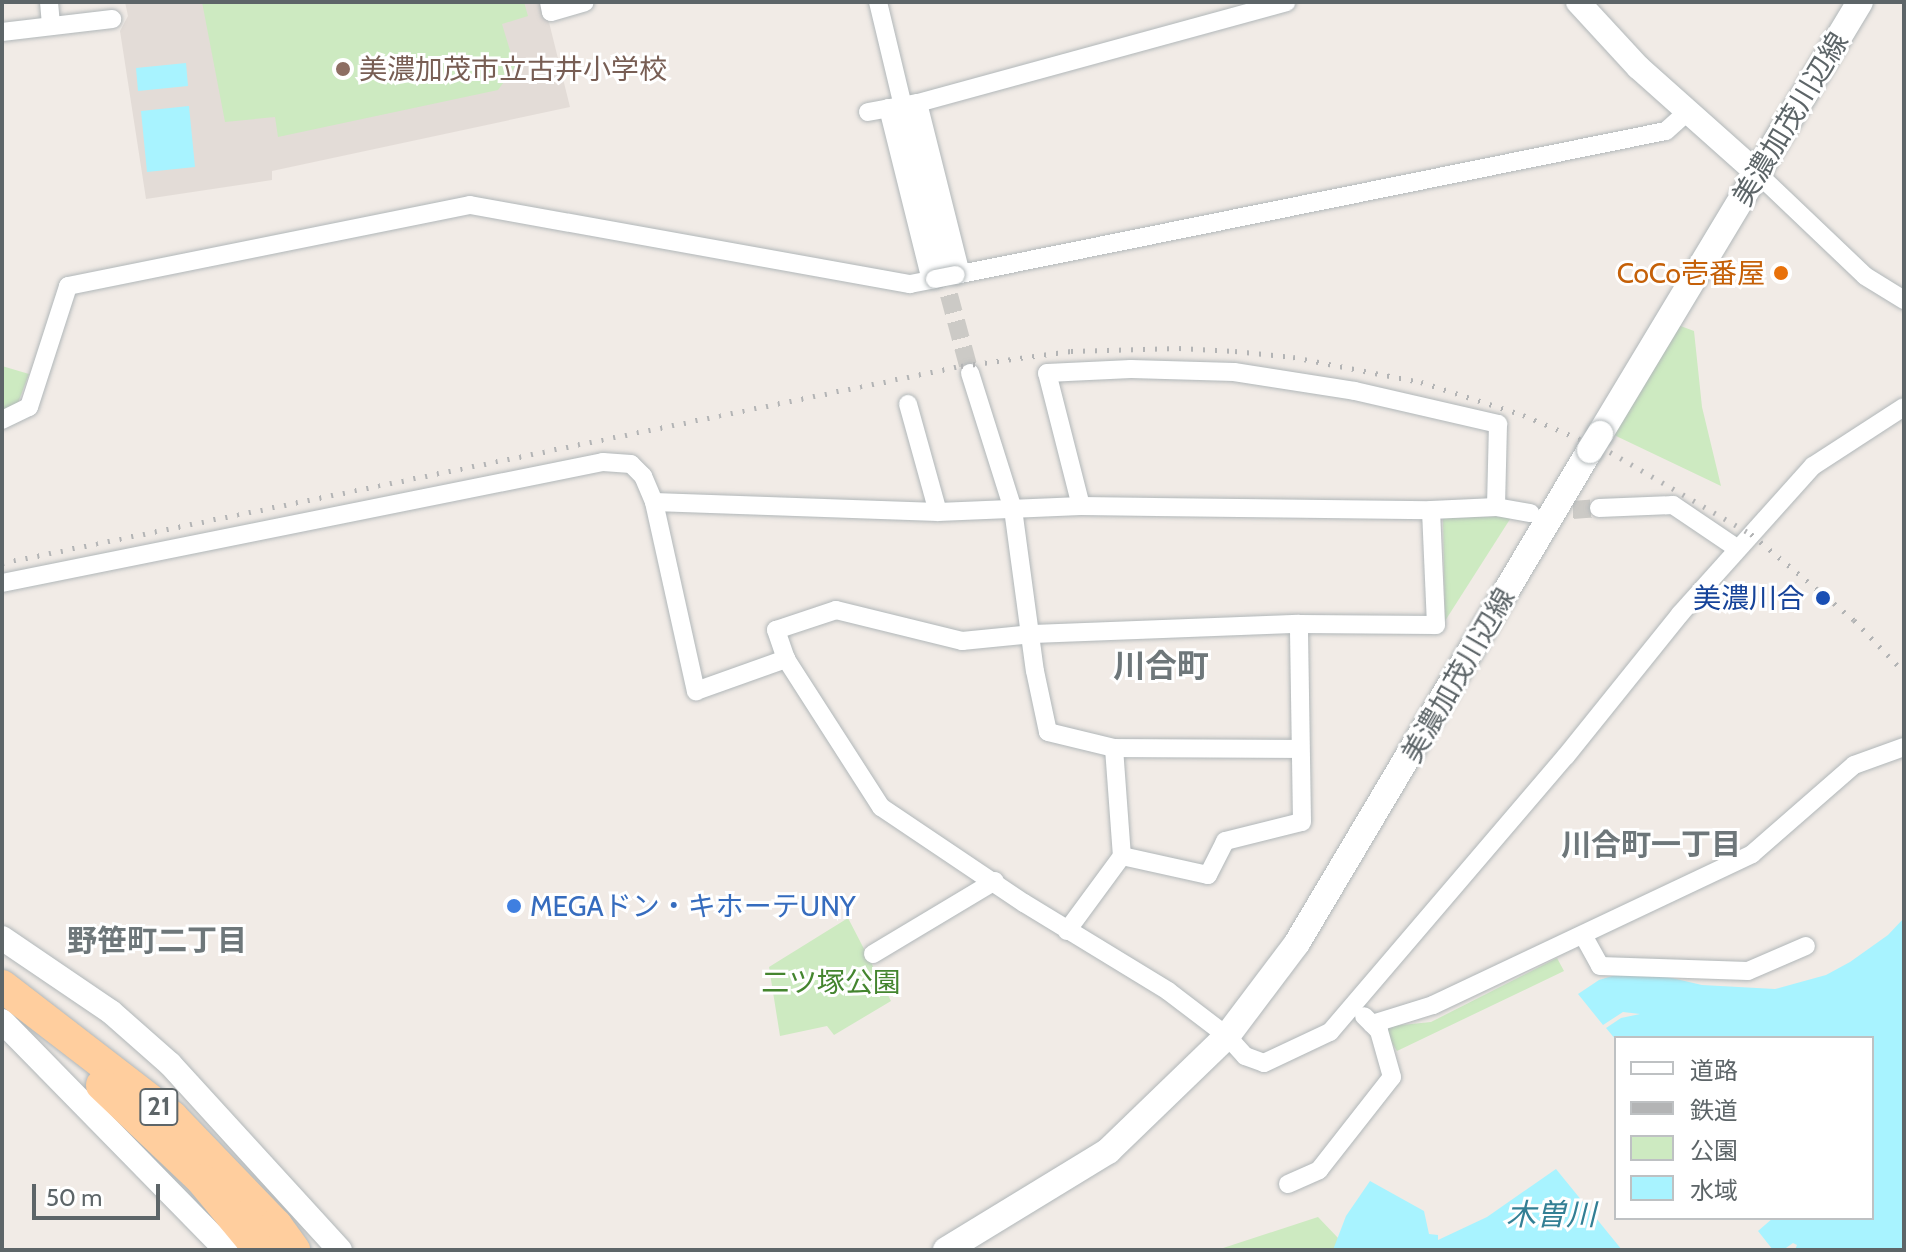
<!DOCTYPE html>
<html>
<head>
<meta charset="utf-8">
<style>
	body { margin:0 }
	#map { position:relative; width:1906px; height:1252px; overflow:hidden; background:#f1ebe6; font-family:Cabin,"Noto Sans JP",sans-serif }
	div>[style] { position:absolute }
	.education>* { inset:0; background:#e3dcd7 }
	.green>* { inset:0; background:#cdeac1 }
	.water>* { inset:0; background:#a8f3ff }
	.minor-tunnel>* { height:18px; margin-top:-9px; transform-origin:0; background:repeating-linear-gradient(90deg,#cccac6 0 18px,transparent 0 27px) }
	.roads { filter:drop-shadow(0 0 2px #b1b7b9) drop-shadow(0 0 2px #b1b7b9) }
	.minor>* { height:18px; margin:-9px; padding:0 9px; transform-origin:9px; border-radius:9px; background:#fff }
	.tertiary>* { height:24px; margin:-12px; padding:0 12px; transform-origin:12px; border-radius:12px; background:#fff }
	.secondary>* { height:26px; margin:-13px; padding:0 13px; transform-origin:13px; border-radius:13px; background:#fff }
	.trunk>* { height:32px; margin:-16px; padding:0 16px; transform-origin:16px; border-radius:16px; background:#ffce9e }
	.rail>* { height:5px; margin-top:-2.5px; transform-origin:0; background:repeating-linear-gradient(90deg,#b3b4b5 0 2px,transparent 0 12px) }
	.bridges { filter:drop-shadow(0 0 2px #b1b7b9) drop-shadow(0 0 2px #b1b7b9) }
	.minor-bridge>* { height:18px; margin:-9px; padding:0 9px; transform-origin:9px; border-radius:9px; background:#fff }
	.secondary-bridge>* { height:26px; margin:-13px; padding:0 13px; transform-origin:13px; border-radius:13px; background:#fff }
	.dots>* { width:22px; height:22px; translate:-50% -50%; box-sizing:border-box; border:4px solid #fff; border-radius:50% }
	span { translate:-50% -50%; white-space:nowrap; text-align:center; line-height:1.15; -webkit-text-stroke:6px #fff; paint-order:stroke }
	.shield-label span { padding:2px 6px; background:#fff; border:2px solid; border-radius:6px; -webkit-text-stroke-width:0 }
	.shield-label { font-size:26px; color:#5d6568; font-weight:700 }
	.education-label { font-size:28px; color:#785e54 }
	.left { translate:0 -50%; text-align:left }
	.street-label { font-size:28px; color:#5d6568 }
	.food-label { font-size:28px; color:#c56008 }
	.right { translate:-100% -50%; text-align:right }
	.transit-label { font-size:28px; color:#164399 }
	.shop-label { font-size:28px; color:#366cbe }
	.park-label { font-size:28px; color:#44852f }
	.neighbourhood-label { font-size:30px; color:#6e777a; font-weight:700 }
	.water-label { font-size:30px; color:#337f94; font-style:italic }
	.quarter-label { font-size:32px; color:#6e777a; font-weight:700 }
	.frame { position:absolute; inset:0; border:4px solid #5d6568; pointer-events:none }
	.legend { position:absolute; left:1614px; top:1036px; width:260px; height:184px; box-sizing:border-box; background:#fff; border:2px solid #bec1c3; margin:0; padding:10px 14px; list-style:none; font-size:24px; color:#5d6568 }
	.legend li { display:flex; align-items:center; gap:16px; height:40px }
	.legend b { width:40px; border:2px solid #bec1c3 }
	.scale { position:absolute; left:32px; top:1184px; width:128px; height:36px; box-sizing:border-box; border:4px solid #5d6568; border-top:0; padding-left:10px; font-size:24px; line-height:28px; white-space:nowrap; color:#5d6568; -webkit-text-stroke:6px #fff; paint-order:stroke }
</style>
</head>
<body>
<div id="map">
	<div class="education">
		<i style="clip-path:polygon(125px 2px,544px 2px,570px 107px,272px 171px,272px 180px,146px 199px,120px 31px,128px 16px)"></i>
	</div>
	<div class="green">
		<i style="clip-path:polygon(202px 2px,524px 2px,528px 16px,502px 24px,515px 67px,498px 90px,278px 137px,275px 117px,225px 122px)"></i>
		<i style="clip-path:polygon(1678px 325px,1694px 331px,1702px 407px,1721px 486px,1614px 435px)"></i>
		<i style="clip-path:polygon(2px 366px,29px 374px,18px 403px,2px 410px)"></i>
		<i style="clip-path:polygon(1512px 516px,1445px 621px,1443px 518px)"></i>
		<i style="clip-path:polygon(848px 918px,891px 1001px,834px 1035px,827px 1026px,780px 1036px,769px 967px)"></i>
		<i style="clip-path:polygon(1557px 958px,1564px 971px,1397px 1051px,1382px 1027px,1431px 1022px)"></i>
		<i style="clip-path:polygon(1318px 1217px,1339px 1239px,1333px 1250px,1217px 1250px)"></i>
	</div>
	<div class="water">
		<i style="clip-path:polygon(186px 63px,188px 86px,138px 91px,136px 68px)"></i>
		<i style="clip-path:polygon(189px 106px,195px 167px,147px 172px,141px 111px)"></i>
		<i style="clip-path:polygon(1904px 918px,1904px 1250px,1795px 1250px,1797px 1245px,1793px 1243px,1783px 1250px,1773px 1250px,1758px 1231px,1773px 1218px,1872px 1218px,1872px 1038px,1616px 1040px,1606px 1028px,1621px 1018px,1640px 1014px,1623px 1012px,1603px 1025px,1578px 994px,1599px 980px,1619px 974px,1663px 976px,1702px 985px,1775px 989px,1826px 975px,1850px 962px,1888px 935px)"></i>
		<i style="clip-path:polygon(1556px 1169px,1622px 1250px,1333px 1250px,1346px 1216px,1370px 1181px,1424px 1211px,1429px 1234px,1438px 1235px,1438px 1240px,1487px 1217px)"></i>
	</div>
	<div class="minor-tunnel">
		<i style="left:942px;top:269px;width:108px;rotate:74.9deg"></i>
		<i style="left:1546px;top:512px;width:53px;rotate:-4.3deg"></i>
	</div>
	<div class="roads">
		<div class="minor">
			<i style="left:49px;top:2px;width:24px;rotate:85deg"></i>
			<i style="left:549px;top:2px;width:10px;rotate:79deg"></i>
			<i style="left:551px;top:12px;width:35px;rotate:-16deg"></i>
			<i style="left:878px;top:2px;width:275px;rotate:76.5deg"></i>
			<i style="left:2px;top:32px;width:111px;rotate:-6.7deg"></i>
			<i style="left:918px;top:103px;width:176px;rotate:75.9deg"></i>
			<i style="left:888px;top:108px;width:177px;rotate:76deg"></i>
			<i style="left:868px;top:112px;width:51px;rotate:-10.2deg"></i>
			<i style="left:918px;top:103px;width:382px;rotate:-15.3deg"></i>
			<i style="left:1757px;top:173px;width:149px;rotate:43.6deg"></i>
			<i style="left:1865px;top:276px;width:46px;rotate:31.6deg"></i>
			<i style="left:956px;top:275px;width:724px;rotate:-11.47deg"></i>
			<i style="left:1666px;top:131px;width:28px;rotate:-42deg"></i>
			<i style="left:970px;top:373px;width:143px;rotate:72.5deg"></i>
			<i style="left:1013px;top:509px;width:163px;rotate:82.3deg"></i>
			<i style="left:1035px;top:671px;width:62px;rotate:78deg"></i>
			<i style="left:1048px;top:732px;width:68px;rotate:13.6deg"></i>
			<i style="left:1114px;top:748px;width:108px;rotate:85.8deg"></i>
			<i style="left:1122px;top:856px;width:93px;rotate:126.3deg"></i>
			<i style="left:908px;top:404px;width:112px;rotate:74.5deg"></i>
			<i style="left:2px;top:420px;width:30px;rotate:-26deg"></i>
			<i style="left:29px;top:407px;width:127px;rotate:-72.1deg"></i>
			<i style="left:68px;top:286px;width:410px;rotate:-11.4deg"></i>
			<i style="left:470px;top:205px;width:447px;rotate:10.2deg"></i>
			<i style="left:910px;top:284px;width:25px;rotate:-11deg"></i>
			<i style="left:654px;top:502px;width:284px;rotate:2deg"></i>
			<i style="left:938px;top:512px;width:143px;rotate:-2.4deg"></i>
			<i style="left:1081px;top:506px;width:350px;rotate:0.7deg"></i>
			<i style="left:1431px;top:510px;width:65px;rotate:-2.6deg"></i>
			<i style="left:1496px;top:507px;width:35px;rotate:10deg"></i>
			<i style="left:1081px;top:506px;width:137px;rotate:-104.3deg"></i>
			<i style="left:1047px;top:373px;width:84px;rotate:-2.7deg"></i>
			<i style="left:1131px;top:369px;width:103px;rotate:1.7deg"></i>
			<i style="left:1234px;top:372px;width:122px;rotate:8.9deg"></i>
			<i style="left:1355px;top:391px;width:147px;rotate:13deg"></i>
			<i style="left:1498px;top:424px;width:83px;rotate:91.4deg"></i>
			<i style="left:1599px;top:508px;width:74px;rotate:-2.3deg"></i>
			<i style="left:1673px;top:505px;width:78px;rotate:34.1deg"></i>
			<i style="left:2px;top:583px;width:613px;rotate:-11.38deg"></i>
			<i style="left:603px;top:462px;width:28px;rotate:4deg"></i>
			<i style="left:631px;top:464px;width:17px;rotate:45deg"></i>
			<i style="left:643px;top:476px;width:28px;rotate:67deg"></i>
			<i style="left:654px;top:502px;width:194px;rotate:77.5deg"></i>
			<i style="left:696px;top:691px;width:96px;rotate:-19.6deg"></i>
			<i style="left:786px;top:659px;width:176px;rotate:57.3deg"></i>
			<i style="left:881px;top:807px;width:172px;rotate:33.9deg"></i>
			<i style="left:1024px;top:903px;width:169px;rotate:31.4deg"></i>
			<i style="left:1168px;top:991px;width:74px;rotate:37.3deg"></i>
			<i style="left:1227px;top:1036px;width:27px;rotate:48deg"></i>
			<i style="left:1245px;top:1056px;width:20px;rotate:20deg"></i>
			<i style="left:1264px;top:1063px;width:73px;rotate:-25.2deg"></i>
			<i style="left:1330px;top:1032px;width:363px;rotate:-49.5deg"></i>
			<i style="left:1566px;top:756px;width:182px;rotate:-51.2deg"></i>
			<i style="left:1680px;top:614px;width:199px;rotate:-48.1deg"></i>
			<i style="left:1813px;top:466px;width:108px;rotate:-33deg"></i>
			<i style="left:786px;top:659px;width:31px;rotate:-109deg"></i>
			<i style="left:776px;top:630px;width:63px;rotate:-18.4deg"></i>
			<i style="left:836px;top:610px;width:130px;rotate:13.8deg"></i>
			<i style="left:962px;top:641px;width:71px;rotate:-5.6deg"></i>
			<i style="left:1033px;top:634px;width:266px;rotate:-2.2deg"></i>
			<i style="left:1299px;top:624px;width:137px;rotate:0.4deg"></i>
			<i style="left:1436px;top:625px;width:115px;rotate:-92.5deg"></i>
			<i style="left:1114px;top:748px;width:185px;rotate:0.3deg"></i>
			<i style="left:1122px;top:856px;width:88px;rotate:12.5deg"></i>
			<i style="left:1208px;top:875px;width:38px;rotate:-63deg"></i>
			<i style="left:1225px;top:841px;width:79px;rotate:-13.9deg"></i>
			<i style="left:1302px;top:822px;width:198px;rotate:-90.9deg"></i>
			<i style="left:1583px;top:935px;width:35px;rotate:61deg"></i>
			<i style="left:1600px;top:966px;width:148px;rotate:1.9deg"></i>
			<i style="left:1748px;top:971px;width:63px;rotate:-23.3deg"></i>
			<i style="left:873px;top:954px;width:142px;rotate:-30.9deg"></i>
			<i style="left:1372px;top:1024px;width:64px;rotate:-17.3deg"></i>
			<i style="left:1433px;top:1005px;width:353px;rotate:-25.3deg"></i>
			<i style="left:1752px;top:854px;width:135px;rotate:-41.1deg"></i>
			<i style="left:1854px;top:765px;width:53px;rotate:-19.8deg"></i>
			<i style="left:1288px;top:1184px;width:34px;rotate:-24deg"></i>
			<i style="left:1319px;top:1170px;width:118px;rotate:-51.9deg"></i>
			<i style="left:1392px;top:1077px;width:48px;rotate:-105.8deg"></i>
			<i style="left:1379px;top:1031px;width:21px;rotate:-135deg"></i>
		</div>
		<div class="tertiary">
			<i style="left:1578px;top:2px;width:88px;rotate:47.3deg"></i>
			<i style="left:1638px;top:67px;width:159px;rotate:41.7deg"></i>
			<i style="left:2px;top:938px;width:132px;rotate:34.2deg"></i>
			<i style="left:111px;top:1012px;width:79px;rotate:41.4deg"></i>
			<i style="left:170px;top:1064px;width:252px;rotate:47.6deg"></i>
			<i style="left:2px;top:1021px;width:320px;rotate:45.6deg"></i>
		</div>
		<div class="secondary">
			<i style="left:1600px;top:434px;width:504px;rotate:-58.96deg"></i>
			<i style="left:946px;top:1250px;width:190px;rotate:-31.4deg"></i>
			<i style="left:1108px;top:1151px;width:165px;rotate:-44deg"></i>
			<i style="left:1227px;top:1036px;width:116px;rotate:-53deg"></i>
			<i style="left:1297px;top:943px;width:573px;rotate:-59.28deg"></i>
		</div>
		<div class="trunk">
			<i style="left:2px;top:986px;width:215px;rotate:37.6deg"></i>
			<i style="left:172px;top:1117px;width:150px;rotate:46.1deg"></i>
			<i style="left:276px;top:1225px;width:31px;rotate:54deg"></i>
			<i style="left:102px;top:1085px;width:138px;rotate:43.5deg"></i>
			<i style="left:202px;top:1180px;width:91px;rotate:50.4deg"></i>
		</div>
	</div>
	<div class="rail">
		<i style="left:2px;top:563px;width:979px;rotate:-11.61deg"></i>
		<i style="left:961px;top:366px;width:111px;rotate:-7.8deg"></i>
		<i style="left:1071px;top:351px;width:108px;rotate:-1.6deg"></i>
		<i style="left:1179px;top:348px;width:56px;rotate:3.1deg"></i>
		<i style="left:1235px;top:351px;width:58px;rotate:5.9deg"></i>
		<i style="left:1293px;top:357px;width:130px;rotate:11.1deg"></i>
		<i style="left:1421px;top:382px;width:107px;rotate:17.9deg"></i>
		<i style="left:1523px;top:415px;width:95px;rotate:23deg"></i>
		<i style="left:1610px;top:452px;width:163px;rotate:30.2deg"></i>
		<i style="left:1751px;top:534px;width:134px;rotate:39.9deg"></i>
		<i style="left:1854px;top:620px;width:72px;rotate:46.1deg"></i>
	</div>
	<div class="bridges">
		<div class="minor-bridge">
			<i style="left:935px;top:279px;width:21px;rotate:-11deg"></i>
		</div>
		<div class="secondary-bridge">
			<i style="left:1590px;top:450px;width:19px;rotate:-58deg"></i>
		</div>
	</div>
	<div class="dots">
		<i style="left:343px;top:69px;background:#8d6e63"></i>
		<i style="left:1781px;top:273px;background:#e8710a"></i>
		<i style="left:1823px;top:598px;background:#1a4fb4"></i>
		<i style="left:514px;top:906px;background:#3f7fe0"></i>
	</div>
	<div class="shield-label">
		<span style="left:159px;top:1107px">21</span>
	</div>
	<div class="education-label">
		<span class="left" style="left:359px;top:69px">美濃加茂市立古井小学校</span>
	</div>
	<div class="street-label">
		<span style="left:1790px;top:119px;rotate:-59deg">美濃加茂川辺線</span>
		<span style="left:1458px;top:675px;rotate:-60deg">美濃加茂川辺線</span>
	</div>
	<div class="food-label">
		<span class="right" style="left:1765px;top:273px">CoCo壱番屋</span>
	</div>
	<div class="transit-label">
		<span class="right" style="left:1805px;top:598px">美濃川合</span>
	</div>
	<div class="shop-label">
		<span class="left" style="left:530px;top:906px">MEGAドン・キホーテUNY</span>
	</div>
	<div class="park-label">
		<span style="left:831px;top:982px">二ツ塚公園</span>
	</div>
	<div class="neighbourhood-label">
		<span style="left:1651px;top:845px">川合町一丁目</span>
		<span style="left:157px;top:941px">野笹町二丁目</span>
	</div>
	<div class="water-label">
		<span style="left:1551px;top:1215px">木曽川</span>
	</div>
	<div class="quarter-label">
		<span style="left:1161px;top:666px">川合町</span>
	</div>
	<div class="frame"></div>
	<ul class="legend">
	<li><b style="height:10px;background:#fff"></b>道路</li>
	<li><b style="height:10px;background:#b3b4b5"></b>鉄道</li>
	<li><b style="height:22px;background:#cdeac1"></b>公園</li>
	<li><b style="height:22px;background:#a8f3ff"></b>水域</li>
	</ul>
	<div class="scale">50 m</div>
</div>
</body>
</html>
